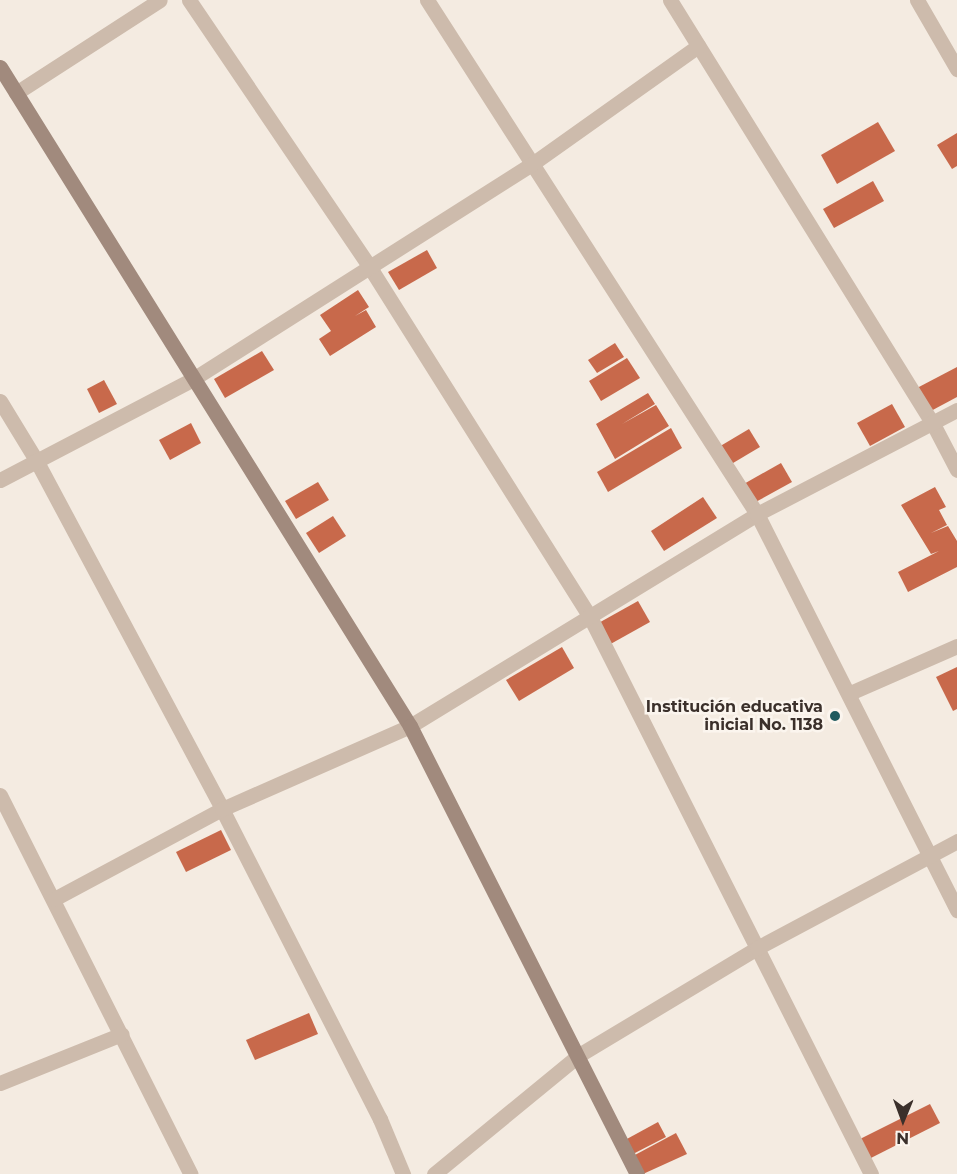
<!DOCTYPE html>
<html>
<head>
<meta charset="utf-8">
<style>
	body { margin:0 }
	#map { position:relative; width:957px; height:1174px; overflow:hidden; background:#f4ebe1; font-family:Montserrat,sans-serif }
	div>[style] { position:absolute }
	.building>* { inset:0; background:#c8694b }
	.street>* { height:15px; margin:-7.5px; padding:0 7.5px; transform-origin:7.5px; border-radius:7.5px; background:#cdbbac }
	.secondary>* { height:15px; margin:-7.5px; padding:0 7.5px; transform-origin:7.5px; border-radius:7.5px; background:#a18a7d }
	.dots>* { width:16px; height:16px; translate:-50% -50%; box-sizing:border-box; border:3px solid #fbf5ee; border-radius:50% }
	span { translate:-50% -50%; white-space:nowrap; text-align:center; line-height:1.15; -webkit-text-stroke:5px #fbf5ee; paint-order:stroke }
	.poi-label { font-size:16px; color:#3b302b; font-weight:700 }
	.right { translate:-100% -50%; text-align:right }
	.north { position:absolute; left:873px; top:1090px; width:60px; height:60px; -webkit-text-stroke:4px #fbf5ee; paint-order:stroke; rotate:181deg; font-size:16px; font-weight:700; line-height:24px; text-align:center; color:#3b302b }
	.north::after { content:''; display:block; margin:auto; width:21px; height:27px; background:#3b302b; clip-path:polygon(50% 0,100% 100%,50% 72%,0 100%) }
</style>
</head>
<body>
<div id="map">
	<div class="building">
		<i style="clip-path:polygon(878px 122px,895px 151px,837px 184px,821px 155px)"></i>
		<i style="clip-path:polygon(957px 133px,957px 166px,952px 169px,937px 145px)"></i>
		<i style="clip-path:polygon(873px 181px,884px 201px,834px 228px,823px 209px)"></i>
		<i style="clip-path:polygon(427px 250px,437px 268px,399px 290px,388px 272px)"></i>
		<i style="clip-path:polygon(358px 290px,369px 307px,355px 316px,366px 310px,376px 327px,330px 356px,319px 339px,331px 331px,320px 315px)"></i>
		<i style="clip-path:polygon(615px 343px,624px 357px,597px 373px,588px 360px)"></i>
		<i style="clip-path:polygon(262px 351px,274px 370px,225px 398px,214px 379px)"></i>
		<i style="clip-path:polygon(627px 358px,640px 378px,601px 401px,589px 381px)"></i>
		<i style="clip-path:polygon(957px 367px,957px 397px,929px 412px,917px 388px)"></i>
		<i style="clip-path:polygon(104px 380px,117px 404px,99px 413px,87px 389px)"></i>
		<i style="clip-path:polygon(648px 393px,655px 404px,622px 424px,656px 405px,669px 426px,615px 459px,596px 424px)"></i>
		<i style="clip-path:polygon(892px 404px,905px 427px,870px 446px,857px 423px)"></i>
		<i style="clip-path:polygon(191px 423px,201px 443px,170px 460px,159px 440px)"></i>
		<i style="clip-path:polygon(671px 428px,682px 448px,608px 492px,597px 472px)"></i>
		<i style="clip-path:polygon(749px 429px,760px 447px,728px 466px,717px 448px)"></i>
		<i style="clip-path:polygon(781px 463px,792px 482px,752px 504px,742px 485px)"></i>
		<i style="clip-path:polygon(318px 482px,329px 500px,296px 519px,285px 501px)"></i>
		<i style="clip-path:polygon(935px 487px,946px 507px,939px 510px,947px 525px,931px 533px,948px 526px,957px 541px,957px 567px,908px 592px,898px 572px,939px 551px,931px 554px,901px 505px)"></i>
		<i style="clip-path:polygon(703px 497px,717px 518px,664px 551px,651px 531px)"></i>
		<i style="clip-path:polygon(333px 516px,346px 536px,319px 553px,306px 533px)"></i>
		<i style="clip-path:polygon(638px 601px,650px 622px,607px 646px,595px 625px)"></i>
		<i style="clip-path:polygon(562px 647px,574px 668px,519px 701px,506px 680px)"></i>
		<i style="clip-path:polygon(957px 667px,957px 709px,953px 711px,936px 677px)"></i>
		<i style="clip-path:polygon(221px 830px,231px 850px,186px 872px,176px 852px)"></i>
		<i style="clip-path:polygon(309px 1013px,318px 1034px,255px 1060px,246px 1040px)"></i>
		<i style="clip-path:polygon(930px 1104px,940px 1123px,865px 1161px,856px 1141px)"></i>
		<i style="clip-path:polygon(658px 1122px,666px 1137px,633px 1154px,625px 1140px)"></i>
		<i style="clip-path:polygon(676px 1133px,687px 1154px,643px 1174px,633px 1156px)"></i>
	</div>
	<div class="street">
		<i style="left:189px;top:0;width:321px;rotate:55.9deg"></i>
		<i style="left:369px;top:266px;width:413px;rotate:57.8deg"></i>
		<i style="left:589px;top:615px;width:626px;rotate:63.23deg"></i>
		<i style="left:427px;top:0;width:611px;rotate:57.3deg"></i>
		<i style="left:757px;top:514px;width:444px;rotate:63.2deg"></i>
		<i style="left:670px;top:0;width:497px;rotate:58.2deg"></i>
		<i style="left:932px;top:422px;width:54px;rotate:62.5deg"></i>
		<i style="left:917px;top:0;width:80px;rotate:59.9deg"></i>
		<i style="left:16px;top:93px;width:171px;rotate:-32.9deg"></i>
		<i style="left:0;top:401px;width:69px;rotate:58.6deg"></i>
		<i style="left:36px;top:460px;width:395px;rotate:61.9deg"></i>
		<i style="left:222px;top:809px;width:348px;rotate:63deg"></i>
		<i style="left:380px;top:1119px;width:60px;rotate:67.3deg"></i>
		<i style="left:0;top:480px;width:218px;rotate:-27.6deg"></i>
		<i style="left:193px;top:379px;width:401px;rotate:-32.4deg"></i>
		<i style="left:532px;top:164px;width:204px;rotate:-35.4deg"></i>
		<i style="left:850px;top:693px;width:117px;rotate:-23.7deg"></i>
		<i style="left:0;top:795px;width:424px;rotate:63.3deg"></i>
		<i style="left:54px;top:899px;width:191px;rotate:-28.2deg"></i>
		<i style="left:222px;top:809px;width:206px;rotate:-23.8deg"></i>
		<i style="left:410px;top:726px;width:407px;rotate:-31.4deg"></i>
		<i style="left:757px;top:514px;width:225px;rotate:-27.5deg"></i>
		<i style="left:0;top:1083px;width:131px;rotate:-21.9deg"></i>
		<i style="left:434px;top:1174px;width:188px;rotate:-39.4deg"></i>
		<i style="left:579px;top:1055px;width:208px;rotate:-31deg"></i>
		<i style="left:757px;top:948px;width:227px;rotate:-28.1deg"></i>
	</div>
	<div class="secondary">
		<i style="left:0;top:67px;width:776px;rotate:58.11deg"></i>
		<i style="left:410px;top:726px;width:502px;rotate:63.13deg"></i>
	</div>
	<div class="dots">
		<i style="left:835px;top:716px;background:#1f5a5e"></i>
	</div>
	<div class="poi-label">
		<span class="right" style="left:823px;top:716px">Institución educativa<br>inicial No. 1138</span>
	</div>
	<div class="north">N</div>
</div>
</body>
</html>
